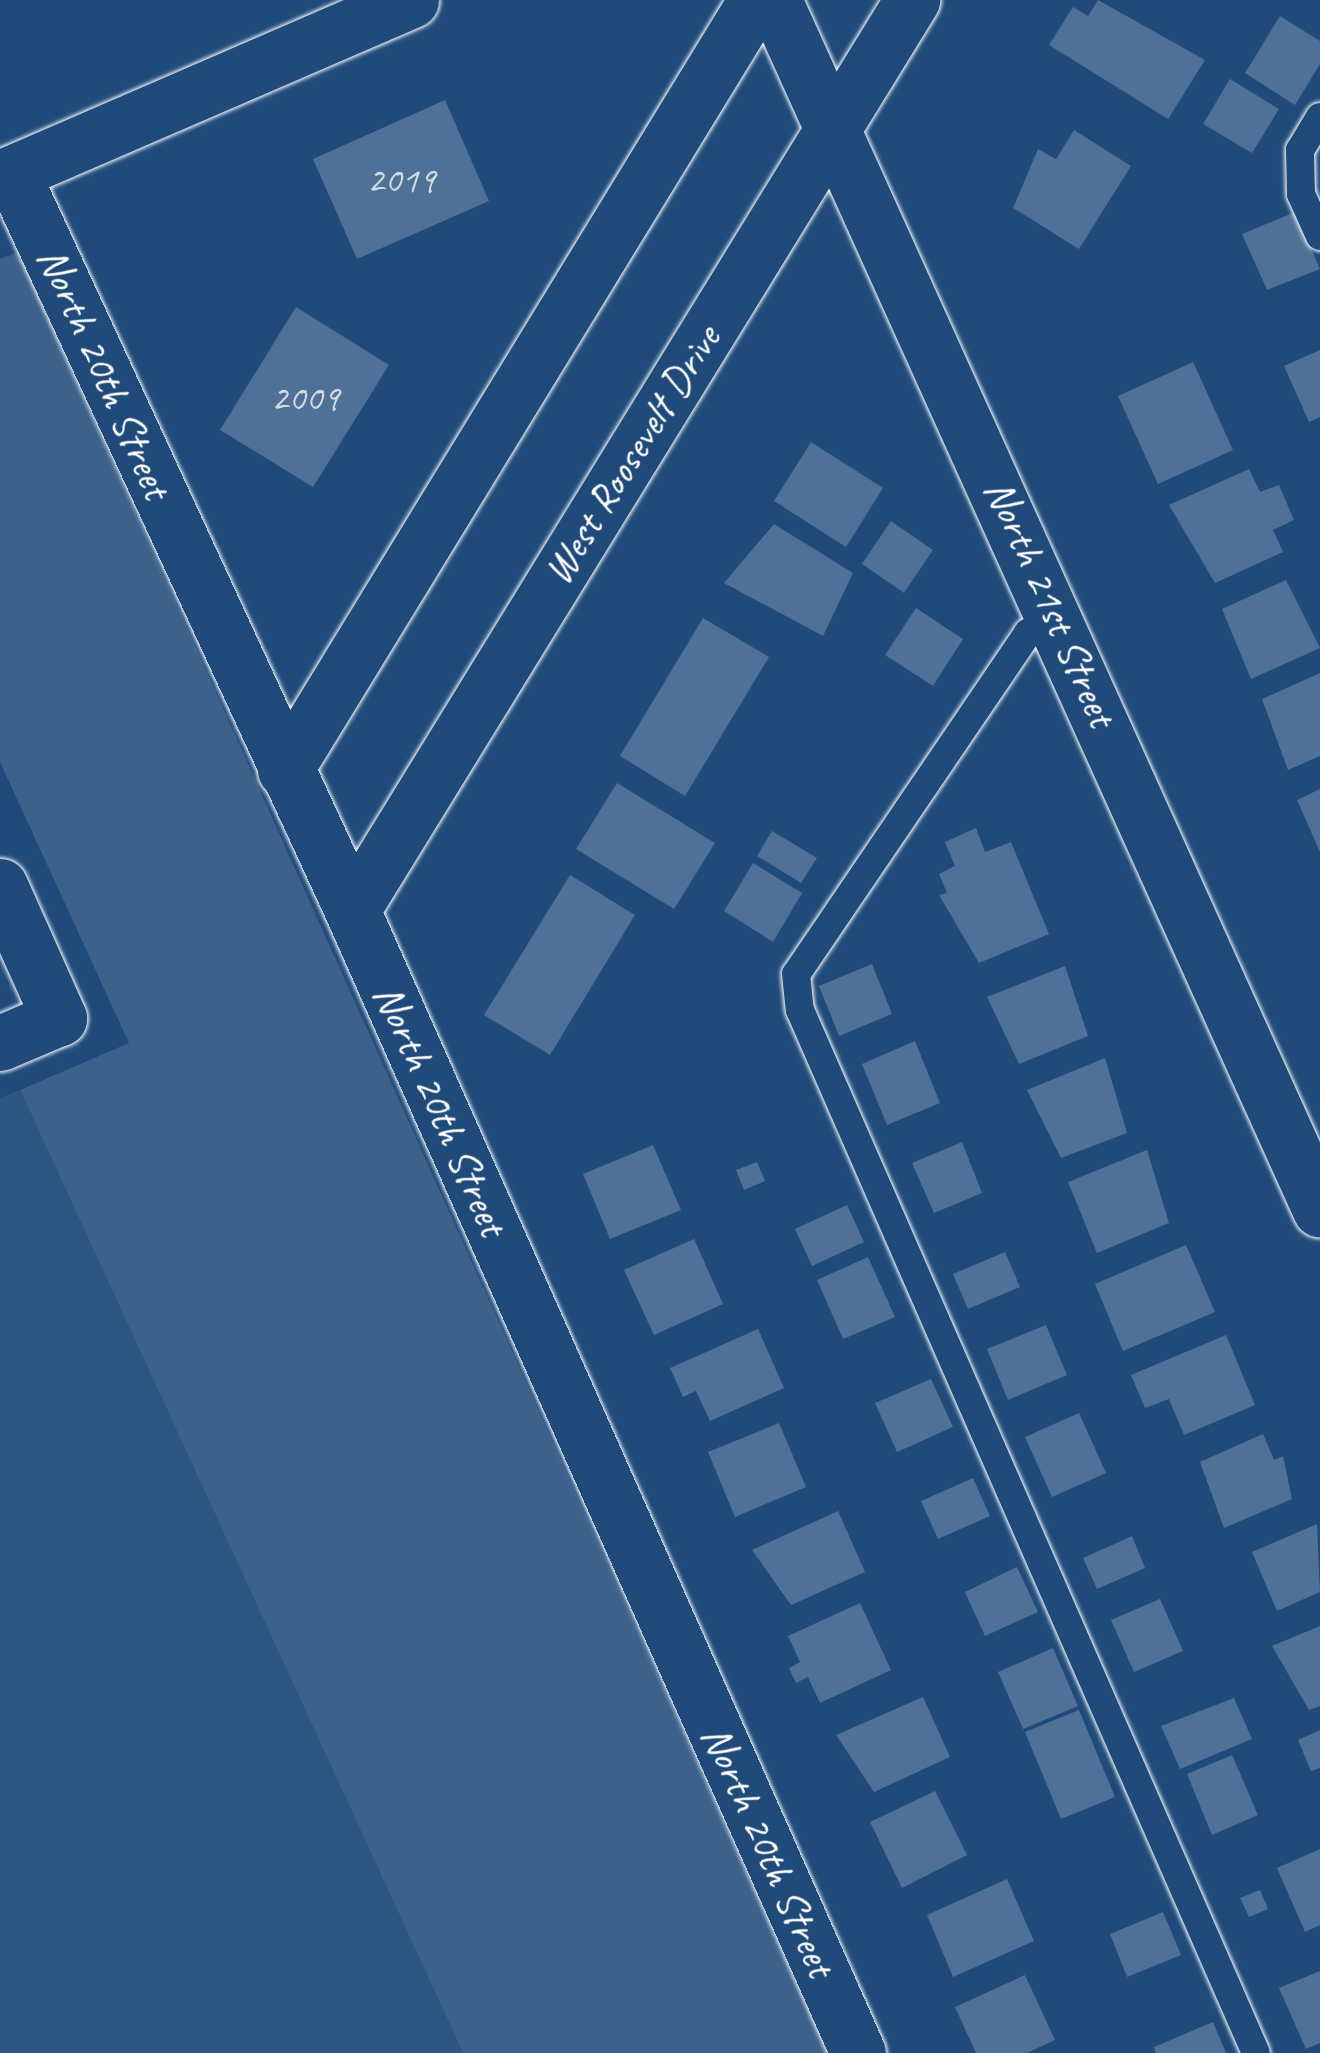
<!DOCTYPE html>
<html>
<head>
<meta charset="utf-8">
<style>
	body { margin:0 }
	#map { position:relative; width:1320px; height:2053px; overflow:hidden; background:#1f4a7a; font-family:Caveat,sans-serif }
	div>[style] { position:absolute }
	.built>* { inset:0; background:#2e5683 }
	.green>* { inset:0; background:#3c618b }
	.building>* { inset:0; background:#507197 }
	.roads { filter:drop-shadow(0 0 2px #fff) drop-shadow(0 0 2px #fff) }
	.lane>* { height:28px; margin:-14px; padding:0 14px; transform-origin:14px; border-radius:14px; background:#1f4a7a }
	.street>* { height:55px; margin:-27.5px; padding:0 27.5px; transform-origin:27.5px; border-radius:27.5px; background:#1f4a7a }
	span { translate:-50% -50%; white-space:nowrap; text-align:center; line-height:1.15; -webkit-text-stroke:8px #1f4a7a; paint-order:stroke }
	.number-label { font-size:38px; color:#d3dce5 }
	.number-label span { -webkit-text-stroke-width:0 }
	.street-label { font-size:42px; color:#fff }
</style>
</head>
<body>
<div id="map">
	<div class="built">
		<i style="clip-path:polygon(20px 1090px,463px 2053px,0 2053px,0 1098px)"></i>
	</div>
	<div class="green">
		<i style="clip-path:polygon(18px 252px,827px 2053px,463px 2053px,20px 1090px,129px 1043px,0 762px,0 259px)"></i>
	</div>
	<div class="building">
		<i style="clip-path:polygon(1098px 0,1205px 60px,1168px 119px,1049px 45px,1073px 7px,1088px 16px)"></i>
		<i style="clip-path:polygon(1280px 16px,1320px 41px,1320px 64px,1295px 105px,1245px 73px)"></i>
		<i style="clip-path:polygon(1230px 79px,1279px 109px,1252px 153px,1203px 124px)"></i>
		<i style="clip-path:polygon(445px 100px,489px 201px,357px 259px,313px 159px)"></i>
		<i style="clip-path:polygon(1074px 130px,1131px 166px,1079px 249px,1013px 208px,1038px 149px,1056px 159px)"></i>
		<i style="clip-path:polygon(1295px 212px,1320px 269px,1267px 290px,1242px 234px)"></i>
		<i style="clip-path:polygon(296px 307px,389px 365px,313px 487px,220px 430px)"></i>
		<i style="clip-path:polygon(1320px 350px,1320px 417px,1309px 422px,1284px 366px)"></i>
		<i style="clip-path:polygon(1193px 362px,1233px 450px,1158px 484px,1118px 396px)"></i>
		<i style="clip-path:polygon(811px 442px,883px 488px,846px 547px,774px 501px)"></i>
		<i style="clip-path:polygon(1249px 469px,1260px 492px,1279px 485px,1294px 520px,1273px 530px,1283px 552px,1215px 583px,1169px 505px)"></i>
		<i style="clip-path:polygon(891px 521px,933px 550px,904px 593px,862px 564px)"></i>
		<i style="clip-path:polygon(774px 524px,853px 573px,823px 636px,724px 583px)"></i>
		<i style="clip-path:polygon(1286px 580px,1320px 648px,1251px 679px,1222px 609px)"></i>
		<i style="clip-path:polygon(916px 608px,963px 639px,933px 686px,885px 655px)"></i>
		<i style="clip-path:polygon(703px 618px,769px 657px,685px 796px,620px 756px)"></i>
		<i style="clip-path:polygon(1320px 673px,1320px 756px,1288px 770px,1262px 699px)"></i>
		<i style="clip-path:polygon(617px 783px,715px 843px,674px 909px,576px 849px)"></i>
		<i style="clip-path:polygon(1320px 789px,1320px 852px,1297px 800px)"></i>
		<i style="clip-path:polygon(976px 828px,985px 852px,1011px 842px,1049px 934px,979px 963px,939px 895px,947px 893px,939px 874px,955px 866px,945px 842px)"></i>
		<i style="clip-path:polygon(772px 831px,817px 858px,801px 883px,757px 856px)"></i>
		<i style="clip-path:polygon(753px 863px,802px 893px,773px 942px,724px 911px)"></i>
		<i style="clip-path:polygon(570px 875px,635px 915px,550px 1055px,484px 1015px)"></i>
		<i style="clip-path:polygon(872px 964px,892px 1014px,839px 1036px,819px 986px)"></i>
		<i style="clip-path:polygon(1065px 966px,1088px 1036px,1019px 1064px,987px 997px)"></i>
		<i style="clip-path:polygon(915px 1041px,940px 1103px,887px 1125px,862px 1064px)"></i>
		<i style="clip-path:polygon(1105px 1058px,1127px 1133px,1061px 1158px,1027px 1090px)"></i>
		<i style="clip-path:polygon(962px 1142px,982px 1193px,934px 1213px,912px 1163px)"></i>
		<i style="clip-path:polygon(653px 1145px,681px 1210px,610px 1239px,583px 1174px)"></i>
		<i style="clip-path:polygon(1147px 1150px,1169px 1223px,1097px 1253px,1068px 1182px)"></i>
		<i style="clip-path:polygon(757px 1162px,765px 1181px,744px 1190px,736px 1170px)"></i>
		<i style="clip-path:polygon(847px 1205px,864px 1242px,812px 1266px,795px 1229px)"></i>
		<i style="clip-path:polygon(694px 1239px,723px 1304px,654px 1335px,624px 1270px)"></i>
		<i style="clip-path:polygon(1186px 1245px,1215px 1312px,1123px 1351px,1095px 1284px)"></i>
		<i style="clip-path:polygon(1005px 1252px,1020px 1287px,968px 1309px,953px 1274px)"></i>
		<i style="clip-path:polygon(868px 1257px,895px 1317px,843px 1339px,817px 1280px)"></i>
		<i style="clip-path:polygon(1046px 1325px,1067px 1375px,1008px 1400px,987px 1349px)"></i>
		<i style="clip-path:polygon(758px 1329px,784px 1388px,710px 1421px,696px 1391px,683px 1397px,670px 1368px)"></i>
		<i style="clip-path:polygon(1226px 1335px,1255px 1405px,1184px 1435px,1169px 1399px,1145px 1408px,1131px 1375px)"></i>
		<i style="clip-path:polygon(931px 1379px,953px 1427px,897px 1452px,875px 1403px)"></i>
		<i style="clip-path:polygon(1079px 1413px,1106px 1473px,1052px 1497px,1025px 1437px)"></i>
		<i style="clip-path:polygon(779px 1423px,806px 1487px,735px 1517px,708px 1452px)"></i>
		<i style="clip-path:polygon(1263px 1434px,1274px 1460px,1283px 1456px,1292px 1499px,1224px 1528px,1200px 1462px)"></i>
		<i style="clip-path:polygon(973px 1478px,990px 1516px,938px 1539px,921px 1501px)"></i>
		<i style="clip-path:polygon(838px 1511px,865px 1572px,791px 1605px,752px 1550px)"></i>
		<i style="clip-path:polygon(1317px 1524px,1320px 1592px,1277px 1611px,1252px 1552px)"></i>
		<i style="clip-path:polygon(1132px 1536px,1145px 1568px,1097px 1589px,1083px 1558px)"></i>
		<i style="clip-path:polygon(1017px 1567px,1038px 1612px,985px 1636px,965px 1592px)"></i>
		<i style="clip-path:polygon(1160px 1599px,1183px 1651px,1134px 1672px,1111px 1620px)"></i>
		<i style="clip-path:polygon(860px 1603px,891px 1670px,820px 1703px,808px 1677px,796px 1683px,789px 1668px,800px 1662px,788px 1636px)"></i>
		<i style="clip-path:polygon(1320px 1626px,1320px 1706px,1309px 1710px,1272px 1646px)"></i>
		<i style="clip-path:polygon(1053px 1648px,1078px 1706px,1023px 1729px,998px 1672px)"></i>
		<i style="clip-path:polygon(923px 1697px,950px 1757px,874px 1792px,836px 1735px)"></i>
		<i style="clip-path:polygon(1234px 1698px,1252px 1739px,1180px 1769px,1161px 1726px)"></i>
		<i style="clip-path:polygon(1079px 1710px,1115px 1797px,1061px 1819px,1025px 1732px)"></i>
		<i style="clip-path:polygon(1320px 1730px,1320px 1768px,1311px 1771px,1298px 1740px)"></i>
		<i style="clip-path:polygon(1232px 1755px,1258px 1815px,1212px 1835px,1187px 1774px)"></i>
		<i style="clip-path:polygon(935px 1791px,967px 1855px,902px 1888px,870px 1822px)"></i>
		<i style="clip-path:polygon(1320px 1849px,1320px 1925px,1305px 1932px,1277px 1868px)"></i>
		<i style="clip-path:polygon(1007px 1879px,1034px 1941px,953px 1977px,927px 1915px)"></i>
		<i style="clip-path:polygon(1260px 1890px,1268px 1909px,1249px 1917px,1240px 1898px)"></i>
		<i style="clip-path:polygon(1163px 1912px,1181px 1955px,1127px 1977px,1110px 1934px)"></i>
		<i style="clip-path:polygon(1320px 1971px,1320px 2043px,1306px 2049px,1279px 1988px)"></i>
		<i style="clip-path:polygon(1025px 1975px,1055px 2040px,1027px 2053px,976px 2053px,955px 2007px)"></i>
		<i style="clip-path:polygon(1213px 2022px,1226px 2053px,1156px 2053px,1154px 2047px)"></i>
	</div>
	<div class="roads">
		<div class="lane">
			<i style="left:1320px;top:117px;width:39px;rotate:121deg"></i>
			<i style="left:1300px;top:150px;width:44px;rotate:88.7deg"></i>
			<i style="left:1301px;top:194px;width:46px;rotate:65.7deg"></i>
			<i style="left:1056px;top:614px;width:34px;rotate:146deg"></i>
			<i style="left:1028px;top:633px;width:412px;rotate:124.2deg"></i>
			<i style="left:796px;top:974px;width:36px;rotate:84deg"></i>
			<i style="left:800px;top:1010px;width:1138px;rotate:66.39deg"></i>
		</div>
		<div class="street">
			<i style="left:774px;top:0;width:1327px;rotate:65.71deg"></i>
			<i style="left:12px;top:173px;width:812px;rotate:65.23deg"></i>
			<i style="left:352px;top:910px;width:1250px;rotate:66.12deg"></i>
			<i style="left:0;top:178px;width:448px;rotate:-23.4deg"></i>
			<i style="left:285px;top:770px;width:903px;rotate:-58.55deg"></i>
			<i style="left:0;top:886px;width:145px;rotate:65.9deg"></i>
			<i style="left:59px;top:1018px;width:64px;rotate:157deg"></i>
			<i style="left:352px;top:910px;width:1069px;rotate:-58.39deg"></i>
		</div>
	</div>
	<div class="number-label">
		<span style="left:401px;top:180px">2019</span>
		<span style="left:305px;top:398px">2009</span>
	</div>
	<div class="street-label">
		<span style="left:104px;top:373px;rotate:66deg">North 20th Street</span>
		<span style="left:632px;top:455px;rotate:-58deg">West Roosevelt Drive</span>
		<span style="left:1050px;top:603px;rotate:66deg">North 21st Street</span>
		<span style="left:440px;top:1110px;rotate:66deg">North 20th Street</span>
		<span style="left:768px;top:1851px;rotate:66deg">North 20th Street</span>
	</div>
</div>
</body>
</html>
